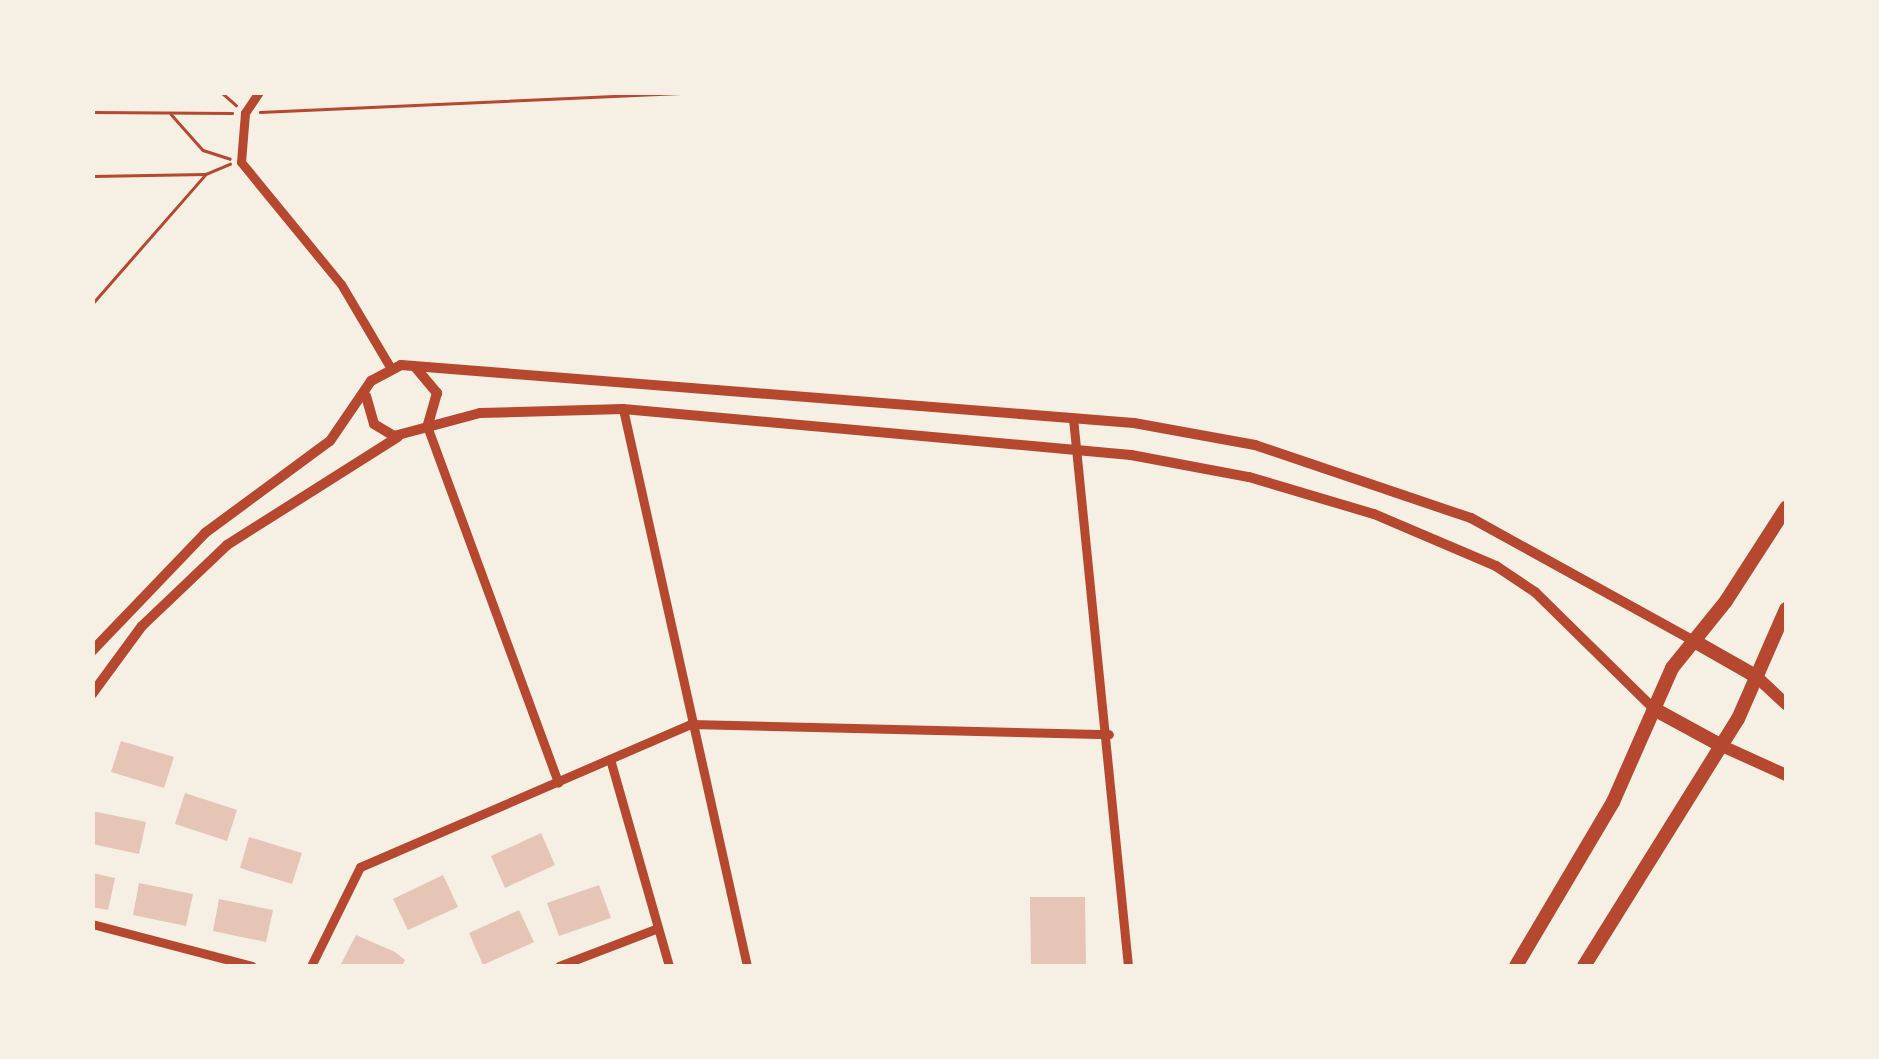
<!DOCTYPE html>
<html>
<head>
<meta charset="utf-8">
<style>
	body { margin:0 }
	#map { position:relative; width:1879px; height:1059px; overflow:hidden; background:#f6efe4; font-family:Barlow,sans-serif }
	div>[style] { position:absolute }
	.building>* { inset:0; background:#e6c5b7 }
	.path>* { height:2.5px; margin:-1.25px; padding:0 1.25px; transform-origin:1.25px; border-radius:1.25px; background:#b5482f }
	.minor>* { height:9px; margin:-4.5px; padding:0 4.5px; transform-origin:4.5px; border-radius:4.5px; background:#b5482f }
	.tertiary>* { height:10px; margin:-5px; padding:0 5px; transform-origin:5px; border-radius:5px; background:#b5482f }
	.secondary>* { height:12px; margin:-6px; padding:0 6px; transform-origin:6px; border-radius:6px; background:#b5482f }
	.primary>* { height:14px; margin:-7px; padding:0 7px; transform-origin:7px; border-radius:7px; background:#b5482f }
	span { translate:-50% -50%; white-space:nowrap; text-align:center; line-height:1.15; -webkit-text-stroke:8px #f6efe4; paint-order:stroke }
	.frame { position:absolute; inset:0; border:95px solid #f6efe4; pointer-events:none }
</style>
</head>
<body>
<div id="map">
	<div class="building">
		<i style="clip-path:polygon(121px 741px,174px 757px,164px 788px,111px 772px)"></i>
		<i style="clip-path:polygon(185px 793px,237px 810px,227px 841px,175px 824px)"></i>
		<i style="clip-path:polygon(92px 811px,146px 822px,139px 854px,92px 844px)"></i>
		<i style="clip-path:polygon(541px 833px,555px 865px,505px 888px,491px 856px)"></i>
		<i style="clip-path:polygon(249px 837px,302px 853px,292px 884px,240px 868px)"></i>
		<i style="clip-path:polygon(92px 873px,115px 878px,108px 910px,92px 907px)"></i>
		<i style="clip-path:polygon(443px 875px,458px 907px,408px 930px,393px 899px)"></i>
		<i style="clip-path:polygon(139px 883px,193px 894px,186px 926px,133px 915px)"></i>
		<i style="clip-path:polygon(599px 885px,611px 918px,559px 936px,547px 903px)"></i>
		<i style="clip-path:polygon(1030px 897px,1085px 897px,1086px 966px,1031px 966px)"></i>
		<i style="clip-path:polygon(219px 899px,273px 910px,266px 942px,213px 931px)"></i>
		<i style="clip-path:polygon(519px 910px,534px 942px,483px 965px,469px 933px)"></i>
		<i style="clip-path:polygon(356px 935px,395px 952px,405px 960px,402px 966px,340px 966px)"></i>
	</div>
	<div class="path">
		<i style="left:221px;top:92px;width:20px;rotate:41deg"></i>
		<i style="left:92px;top:112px;width:140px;rotate:0.4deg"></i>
		<i style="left:260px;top:112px;width:443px;rotate:-2.6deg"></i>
		<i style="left:171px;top:114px;width:48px;rotate:48.4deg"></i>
		<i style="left:203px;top:150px;width:28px;rotate:18deg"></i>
		<i style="left:92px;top:176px;width:113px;rotate:-1deg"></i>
		<i style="left:92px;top:304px;width:173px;rotate:-48.8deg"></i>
		<i style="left:206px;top:174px;width:26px;rotate:-23deg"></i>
	</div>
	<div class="minor">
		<i style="left:259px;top:92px;width:25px;rotate:124deg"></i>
		<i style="left:245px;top:113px;width:49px;rotate:94.7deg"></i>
		<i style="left:241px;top:162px;width:158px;rotate:50.7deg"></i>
		<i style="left:341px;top:284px;width:96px;rotate:59.4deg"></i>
		<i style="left:623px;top:409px;width:571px;rotate:77.45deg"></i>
		<i style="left:1073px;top:418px;width:551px;rotate:84.27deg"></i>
		<i style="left:427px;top:426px;width:380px;rotate:69.8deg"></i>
		<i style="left:610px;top:759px;width:215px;rotate:74.1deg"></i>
		<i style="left:92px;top:924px;width:165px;rotate:14.7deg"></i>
		<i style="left:311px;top:966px;width:110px;rotate:-63.7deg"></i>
		<i style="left:360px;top:867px;width:360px;rotate:-23.4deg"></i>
		<i style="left:690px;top:724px;width:419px;rotate:1.4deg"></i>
		<i style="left:559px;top:966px;width:106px;rotate:-21deg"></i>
	</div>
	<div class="tertiary">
		<i style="left:416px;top:368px;width:33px;rotate:50deg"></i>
		<i style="left:437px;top:393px;width:33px;rotate:106deg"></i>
		<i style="left:366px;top:396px;width:29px;rotate:74deg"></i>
		<i style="left:374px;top:424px;width:23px;rotate:31deg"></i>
		<i style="left:394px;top:436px;width:89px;rotate:-15deg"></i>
		<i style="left:480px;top:413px;width:143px;rotate:-1.6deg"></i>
		<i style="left:623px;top:409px;width:510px;rotate:5.17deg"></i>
		<i style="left:1131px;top:455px;width:120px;rotate:10.6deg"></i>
		<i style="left:1249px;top:477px;width:130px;rotate:16.5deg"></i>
		<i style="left:1374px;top:514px;width:133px;rotate:23.1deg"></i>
		<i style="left:1496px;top:566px;width:47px;rotate:33.7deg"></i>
		<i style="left:1535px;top:592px;width:167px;rotate:44.5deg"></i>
		<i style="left:92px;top:651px;width:163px;rotate:-46.2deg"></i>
		<i style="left:205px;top:533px;width:155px;rotate:-36.4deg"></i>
		<i style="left:330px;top:441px;width:73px;rotate:-55.7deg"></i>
		<i style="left:371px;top:381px;width:34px;rotate:-28deg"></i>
		<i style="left:401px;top:365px;width:735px;rotate:4.52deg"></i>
		<i style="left:1134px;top:423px;width:123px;rotate:10.3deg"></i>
		<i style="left:1255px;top:445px;width:228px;rotate:18.7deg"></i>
		<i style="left:1471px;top:518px;width:255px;rotate:28.9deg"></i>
		<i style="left:92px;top:694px;width:84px;rotate:-53.7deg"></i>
		<i style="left:142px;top:626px;width:117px;rotate:-43.6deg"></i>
		<i style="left:227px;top:545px;width:202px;rotate:-32.3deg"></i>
	</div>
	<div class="secondary">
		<i style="left:1757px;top:677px;width:40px;rotate:43deg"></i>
		<i style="left:1720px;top:745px;width:72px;rotate:24.4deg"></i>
	</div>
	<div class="primary">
		<i style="left:1694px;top:641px;width:73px;rotate:29.7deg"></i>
		<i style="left:1654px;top:709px;width:75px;rotate:28.6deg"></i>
		<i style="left:1516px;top:966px;width:191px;rotate:-59.4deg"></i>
		<i style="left:1613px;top:802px;width:146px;rotate:-66.2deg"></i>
		<i style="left:1672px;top:668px;width:86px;rotate:-51.1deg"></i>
		<i style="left:1726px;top:601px;width:111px;rotate:-57.2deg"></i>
		<i style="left:1584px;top:966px;width:291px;rotate:-58.1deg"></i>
		<i style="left:1738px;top:719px;width:120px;rotate:-66.4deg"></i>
	</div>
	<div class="frame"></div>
</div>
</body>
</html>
